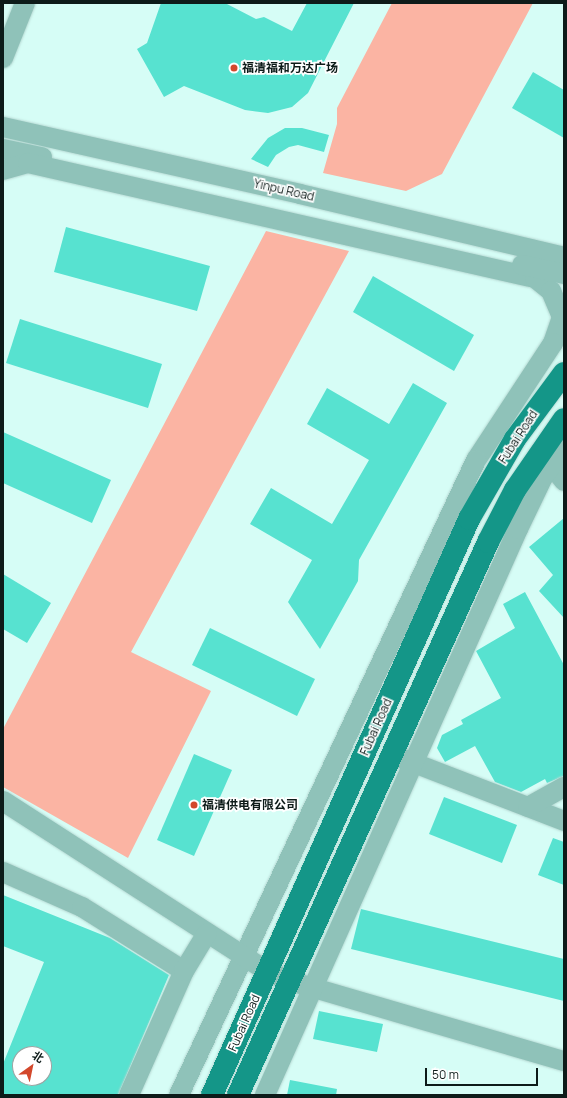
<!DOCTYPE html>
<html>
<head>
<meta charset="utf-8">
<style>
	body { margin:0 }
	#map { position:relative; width:567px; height:1098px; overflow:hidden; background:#d6fdf6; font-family:Manrope,"Noto Sans SC",sans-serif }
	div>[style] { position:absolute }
	.green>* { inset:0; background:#fbb4a3 }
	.building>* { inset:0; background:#57e2d0 }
	.roads { filter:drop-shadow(0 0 1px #b6d9d3) drop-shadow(0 0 1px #b6d9d3) }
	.minor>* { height:20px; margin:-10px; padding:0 10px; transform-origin:10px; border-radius:10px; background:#8fc2b9 }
	.major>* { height:22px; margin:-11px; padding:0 11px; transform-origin:11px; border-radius:11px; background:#149688 }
	.dots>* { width:11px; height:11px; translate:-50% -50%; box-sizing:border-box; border:2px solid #fff; border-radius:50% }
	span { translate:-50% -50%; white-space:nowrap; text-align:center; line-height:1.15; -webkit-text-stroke:3.5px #fff; paint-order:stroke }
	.poi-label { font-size:12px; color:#0d1b19; font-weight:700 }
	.left { translate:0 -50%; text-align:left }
	.street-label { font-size:12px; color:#0d1b19 }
	.frame { position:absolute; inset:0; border:4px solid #0d1b19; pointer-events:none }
	.north { position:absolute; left:12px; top:1046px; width:40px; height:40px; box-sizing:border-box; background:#fff; border:1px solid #9ea4a3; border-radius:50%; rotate:33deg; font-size:11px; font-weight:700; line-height:16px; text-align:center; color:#0d1b19 }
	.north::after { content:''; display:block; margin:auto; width:14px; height:18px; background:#d3482c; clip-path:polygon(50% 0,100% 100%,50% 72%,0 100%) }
	.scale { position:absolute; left:425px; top:1068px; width:113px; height:18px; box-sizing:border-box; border:2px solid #0d1b19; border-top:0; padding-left:5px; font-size:12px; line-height:14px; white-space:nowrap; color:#0d1b19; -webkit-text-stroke:3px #fff; paint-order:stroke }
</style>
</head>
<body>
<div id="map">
	<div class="green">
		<i style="clip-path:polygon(392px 3px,533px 3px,442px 174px,406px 191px,323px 173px,337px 124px,337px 108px)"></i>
		<i style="clip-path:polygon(266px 231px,349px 251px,131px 652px,211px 691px,128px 858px,3px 787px,3px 729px)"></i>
	</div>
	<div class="building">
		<i style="clip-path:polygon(161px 3px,225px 3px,256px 19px,264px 17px,292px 31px,307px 3px,354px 3px,308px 93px,292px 107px,268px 113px,245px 110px,184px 86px,164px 97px,137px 49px,147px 43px)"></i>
		<i style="clip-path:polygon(533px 72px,564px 90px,564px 138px,512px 108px)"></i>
		<i style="clip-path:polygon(285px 128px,302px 128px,329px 135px,324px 152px,298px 145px,289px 147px,276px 155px,268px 167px,251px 159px,268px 138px)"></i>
		<i style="clip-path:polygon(66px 227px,210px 266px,197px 311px,54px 272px)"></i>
		<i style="clip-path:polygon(373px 276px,474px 335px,454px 371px,353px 312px)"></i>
		<i style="clip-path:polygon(20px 319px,162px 364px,148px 408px,6px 363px)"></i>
		<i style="clip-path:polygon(413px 383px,447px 403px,359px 560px,358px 581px,320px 649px,288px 602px,312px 560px,250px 524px,271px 488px,332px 524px,369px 460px,307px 424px,327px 388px,389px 424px)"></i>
		<i style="clip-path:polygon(3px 432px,111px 480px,92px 523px,3px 483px)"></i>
		<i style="clip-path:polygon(564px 518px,564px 618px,539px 591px,553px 575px,529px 547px)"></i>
		<i style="clip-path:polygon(3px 574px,51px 603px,27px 643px,3px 629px)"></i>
		<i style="clip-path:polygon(525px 592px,564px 665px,564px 776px,547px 783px,545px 779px,521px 792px,495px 782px,475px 746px,445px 762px,437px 748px,442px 735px,463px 724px,461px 720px,501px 698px,476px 651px,515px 628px,503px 604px)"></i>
		<i style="clip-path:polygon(210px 628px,315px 679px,297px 716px,192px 665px)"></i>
		<i style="clip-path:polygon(194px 754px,232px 770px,194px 856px,157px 840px)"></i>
		<i style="clip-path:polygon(444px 797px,517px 825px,502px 863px,429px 834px)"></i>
		<i style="clip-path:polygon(553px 838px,564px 842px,564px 885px,538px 875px)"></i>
		<i style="clip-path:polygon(evenodd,3px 895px,110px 938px,169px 975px,118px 1095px,3px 1095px,3px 1064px,44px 962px,3px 946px,3px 895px,20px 1054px,44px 1054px,44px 1078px,20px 1078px,20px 1054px)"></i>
		<i style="clip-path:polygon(361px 909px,564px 959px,564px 1001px,351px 949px)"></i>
		<i style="clip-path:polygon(319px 1011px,383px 1024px,377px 1052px,313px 1039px)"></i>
		<i style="clip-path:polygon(290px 1080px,337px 1089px,336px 1095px,287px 1095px)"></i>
	</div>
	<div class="roads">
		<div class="minor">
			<i style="left:3px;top:58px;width:59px;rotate:-68.2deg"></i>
			<i style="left:3px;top:127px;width:304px;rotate:12.7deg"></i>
			<i style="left:300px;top:194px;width:271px;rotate:13.4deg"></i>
			<i style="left:3px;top:149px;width:40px;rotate:12deg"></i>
			<i style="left:3px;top:170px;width:26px;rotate:-16deg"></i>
			<i style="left:28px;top:163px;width:520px;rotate:12.78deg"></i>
			<i style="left:535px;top:278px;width:21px;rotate:39deg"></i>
			<i style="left:551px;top:291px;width:28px;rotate:67deg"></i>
			<i style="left:562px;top:317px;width:28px;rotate:109deg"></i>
			<i style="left:553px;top:343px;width:140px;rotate:123.3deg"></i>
			<i style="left:476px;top:460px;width:701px;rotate:115.07deg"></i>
			<i style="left:522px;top:265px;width:43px;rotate:12.1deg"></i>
			<i style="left:544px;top:456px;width:32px;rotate:51deg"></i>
			<i style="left:401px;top:758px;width:175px;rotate:21.1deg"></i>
			<i style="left:3px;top:801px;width:314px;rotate:32.8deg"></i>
			<i style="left:267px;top:971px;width:25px;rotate:23deg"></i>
			<i style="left:290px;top:981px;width:285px;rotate:16.3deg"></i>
			<i style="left:528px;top:807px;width:41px;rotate:-29.1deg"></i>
			<i style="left:3px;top:872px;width:86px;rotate:23.9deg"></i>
			<i style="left:82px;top:907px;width:120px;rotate:32.1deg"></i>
			<i style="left:129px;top:1095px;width:136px;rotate:-66.1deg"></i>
			<i style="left:184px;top:971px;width:44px;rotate:-58.8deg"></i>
			<i style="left:265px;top:1095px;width:620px;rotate:-65.92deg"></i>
			<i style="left:518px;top:529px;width:58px;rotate:-64.3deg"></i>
			<i style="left:543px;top:477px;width:36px;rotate:-54deg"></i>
		</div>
		<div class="major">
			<i style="left:212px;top:1095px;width:631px;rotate:-65.95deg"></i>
			<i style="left:469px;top:519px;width:92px;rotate:-60.1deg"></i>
			<i style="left:515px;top:439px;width:82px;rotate:-53.4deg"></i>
			<i style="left:238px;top:1095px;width:607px;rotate:-65.67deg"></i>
			<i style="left:488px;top:542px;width:59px;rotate:-62.6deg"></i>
			<i style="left:515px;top:490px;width:86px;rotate:-55.4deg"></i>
		</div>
	</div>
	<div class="dots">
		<i style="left:234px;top:68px;background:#d3482c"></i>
		<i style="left:194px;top:805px;background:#d3482c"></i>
	</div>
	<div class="poi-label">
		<span class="left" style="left:242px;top:68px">福清福和万达广场</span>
		<span class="left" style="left:202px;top:805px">福清供电有限公司</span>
	</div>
	<div class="street-label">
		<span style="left:284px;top:190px;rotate:13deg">Yinpu Road</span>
		<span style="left:518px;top:437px;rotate:-57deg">Fubai Road</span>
		<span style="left:376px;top:727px;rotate:-66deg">Fubai Road</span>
		<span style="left:244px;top:1023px;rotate:-66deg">Fubai Road</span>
	</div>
	<div class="frame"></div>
	<div class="north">北</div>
	<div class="scale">50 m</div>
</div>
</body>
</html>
